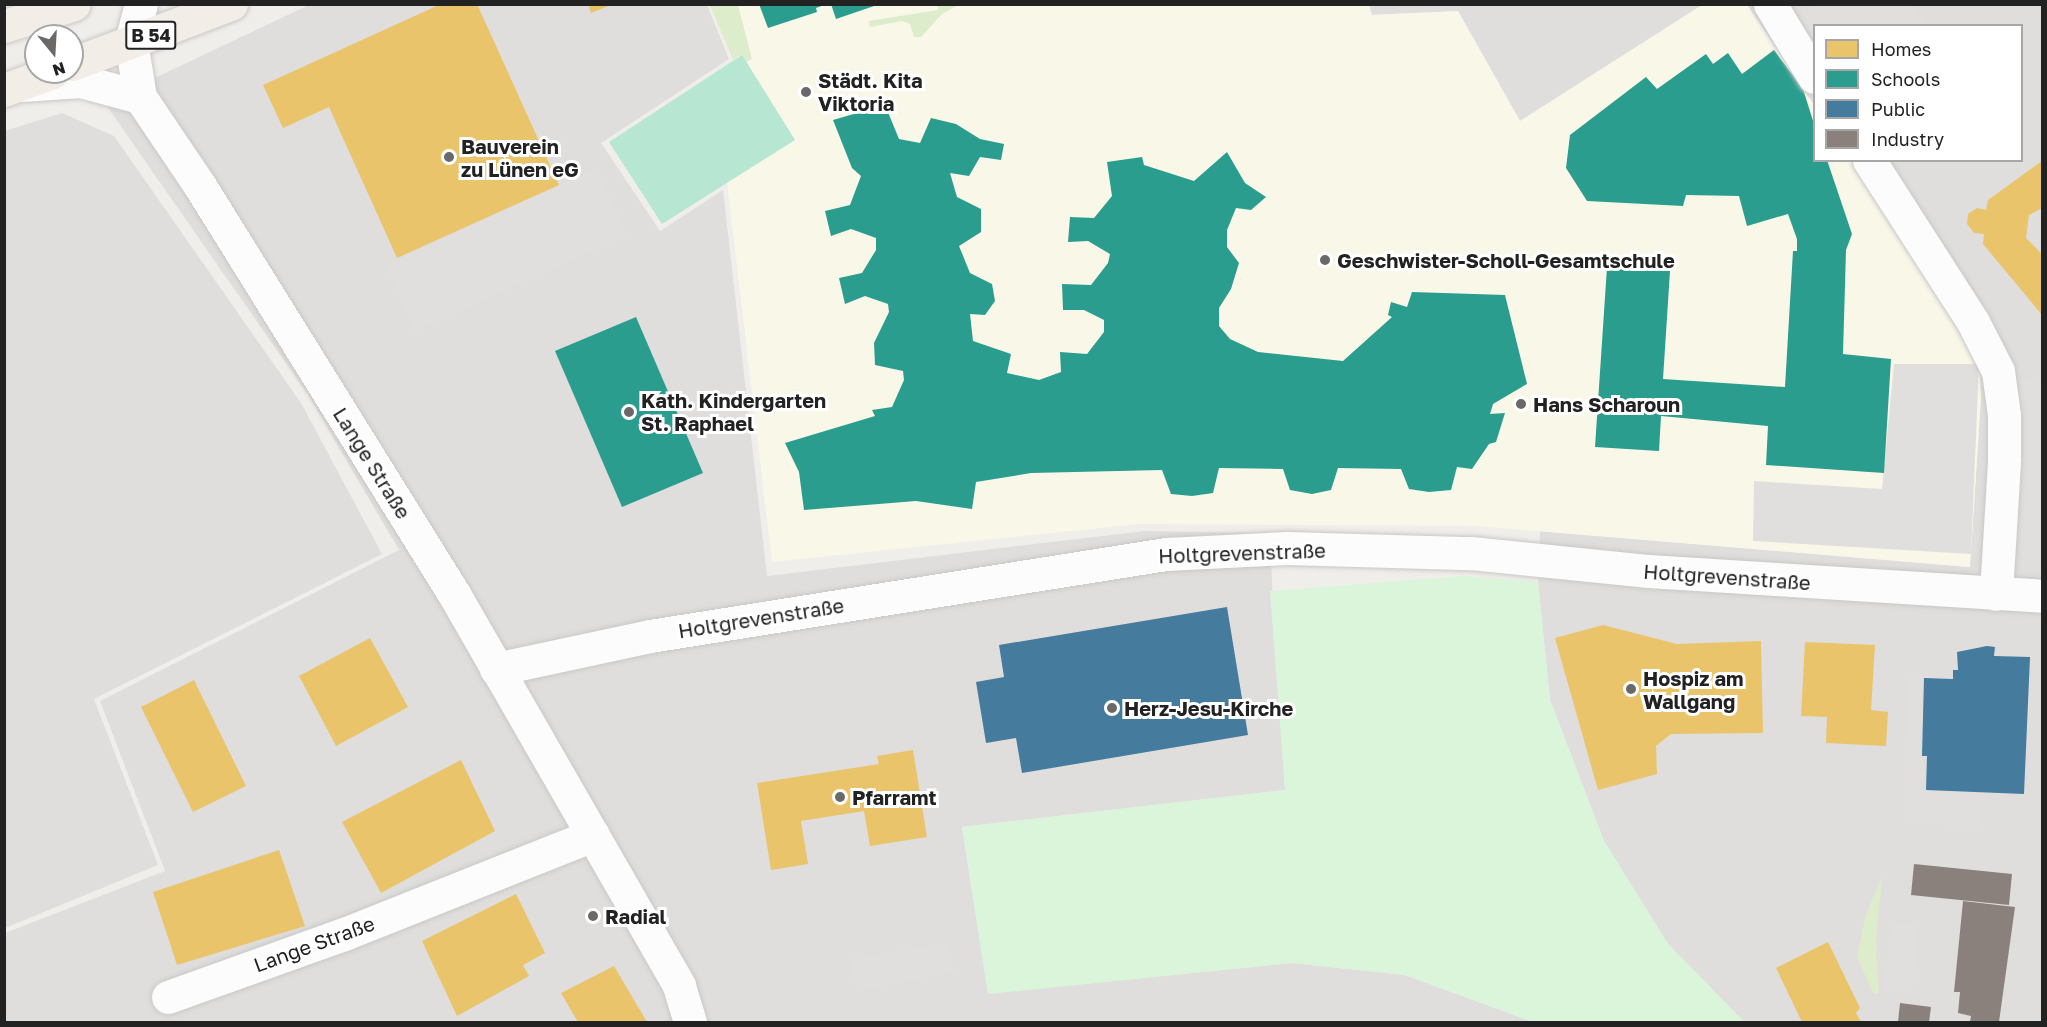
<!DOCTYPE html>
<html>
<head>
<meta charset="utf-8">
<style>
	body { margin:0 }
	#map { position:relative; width:2047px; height:1027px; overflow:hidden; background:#f0eeeb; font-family:"Golos Text",sans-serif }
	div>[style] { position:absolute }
	.residential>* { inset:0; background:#dfdedc }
	.education>* { inset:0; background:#f8f7e8 }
	.grass>* { inset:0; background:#ddeccb }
	.park>* { inset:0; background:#daf5da }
	.pitch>* { inset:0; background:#b7e6d2 }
	.parking>* { inset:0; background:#e0dfde }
	.homes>* { inset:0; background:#e9c46a }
	.schools>* { inset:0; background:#2a9d8f }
	.public>* { inset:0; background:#457b9d }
	.industry>* { inset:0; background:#8a817c }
	.roads { filter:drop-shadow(0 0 2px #c9c8c7) drop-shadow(0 0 2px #c9c8c7) }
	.minor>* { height:33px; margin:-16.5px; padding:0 16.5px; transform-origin:16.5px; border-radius:16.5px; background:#fdfcfc }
	.major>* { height:33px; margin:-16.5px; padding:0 16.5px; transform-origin:16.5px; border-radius:16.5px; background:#f3ede7 }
	.dots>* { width:16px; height:16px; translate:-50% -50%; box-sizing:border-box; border:3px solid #fff; border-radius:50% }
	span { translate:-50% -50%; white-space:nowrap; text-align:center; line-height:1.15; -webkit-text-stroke:6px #fff; paint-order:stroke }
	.shield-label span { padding:2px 4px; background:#fff; border:2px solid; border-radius:4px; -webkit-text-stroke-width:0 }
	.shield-label { font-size:18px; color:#222; font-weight:700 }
	.poi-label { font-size:20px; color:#222; font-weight:700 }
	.left { translate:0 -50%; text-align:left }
	.street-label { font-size:20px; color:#222 }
	.frame { position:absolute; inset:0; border:6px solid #222; pointer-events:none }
	.legend { position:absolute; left:1813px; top:24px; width:210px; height:138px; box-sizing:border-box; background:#fff; border:2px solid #a7a7a7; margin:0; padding:8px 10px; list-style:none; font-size:18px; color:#222 }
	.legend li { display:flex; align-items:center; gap:12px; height:30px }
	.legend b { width:30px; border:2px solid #a7a7a7 }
	.north { position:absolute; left:24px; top:24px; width:60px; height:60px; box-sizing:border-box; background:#fff; border:2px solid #a7a7a7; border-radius:50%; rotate:162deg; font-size:16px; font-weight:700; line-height:24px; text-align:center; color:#222 }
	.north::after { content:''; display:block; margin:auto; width:21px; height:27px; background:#6a6968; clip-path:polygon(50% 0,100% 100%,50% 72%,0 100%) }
</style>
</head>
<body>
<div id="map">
	<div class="residential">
		<i style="clip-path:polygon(311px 4px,707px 5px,729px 59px,601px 143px,660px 231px,723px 190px,767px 576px,1145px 531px,1269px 533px,1285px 790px,962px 827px,988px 993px,1292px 963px,1405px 975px,1533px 1022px,5px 1022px,5px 933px,165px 871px,100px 701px,399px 550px,308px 395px,104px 102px)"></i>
		<i style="clip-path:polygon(1369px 5px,1702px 5px,1520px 121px,1458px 11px,1371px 15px)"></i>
		<i style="clip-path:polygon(1747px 5px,2042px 5px,2042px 1022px,1744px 1022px,1668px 944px,1604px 841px,1550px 700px,1538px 582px,1540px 531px,1970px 567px,1981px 397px,1979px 364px,1852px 161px,2022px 160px,2022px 26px,1814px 26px,1814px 105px)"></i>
		<i style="clip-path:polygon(62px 113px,114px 136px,301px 403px,382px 554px,94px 699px,158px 865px,5px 928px,5px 131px)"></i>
	</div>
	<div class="education">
		<i style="clip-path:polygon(1369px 4px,1372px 15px,1458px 11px,1520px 121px,1702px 5px,1747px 5px,1814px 105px,1814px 160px,1852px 161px,1979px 364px,1981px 397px,1970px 567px,1476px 526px,1140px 524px,772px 562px,727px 182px,795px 140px,742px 55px,733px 60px,710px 5px)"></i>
	</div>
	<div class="grass">
		<i style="clip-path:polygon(710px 5px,738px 5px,752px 59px,746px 62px,741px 55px,733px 60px)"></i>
		<i style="clip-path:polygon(938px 5px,958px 5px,942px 14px,921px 37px,914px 37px,910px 24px,902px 21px,870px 27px,869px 21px,938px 10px)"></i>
		<i style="clip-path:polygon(1882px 877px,1876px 940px,1879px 994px,1873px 993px,1857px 957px,1866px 914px)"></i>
	</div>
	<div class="park">
		<i style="clip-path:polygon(1463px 576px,1538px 582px,1550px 700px,1604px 841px,1668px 944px,1744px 1022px,1533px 1022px,1405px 975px,1292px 963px,988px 994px,962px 827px,1285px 790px,1270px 591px)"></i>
	</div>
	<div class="pitch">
		<i style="clip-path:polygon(742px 55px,795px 140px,662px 224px,609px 142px)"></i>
	</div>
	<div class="parking">
		<i style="clip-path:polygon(1912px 4px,1926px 25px,1814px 26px,1814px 61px,1789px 23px,1816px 5px)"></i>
		<i style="clip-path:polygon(596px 168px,627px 235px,415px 331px,386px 265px)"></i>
		<i style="clip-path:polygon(1894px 364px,1979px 364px,1971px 554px,1753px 541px,1754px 481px,1882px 489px)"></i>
		<i style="clip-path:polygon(2020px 381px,2042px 383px,2042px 558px,2021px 558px,2012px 497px)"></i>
		<i style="clip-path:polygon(1907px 677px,1922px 678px,1924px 791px,1982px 794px,1981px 826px,1904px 823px)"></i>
		<i style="clip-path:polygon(1891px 924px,1918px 926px,1912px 993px,1884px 989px)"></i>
		<i style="clip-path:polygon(948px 943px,954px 972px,856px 991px,851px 959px)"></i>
	</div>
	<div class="homes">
		<i style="clip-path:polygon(441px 4px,477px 4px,559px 185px,397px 258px,329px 107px,283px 128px,263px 85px)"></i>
		<i style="clip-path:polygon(588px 4px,611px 4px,611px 5px,591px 13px)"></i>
		<i style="clip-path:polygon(2042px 161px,2042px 208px,2029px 215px,2026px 238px,2042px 254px,2042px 315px,1983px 244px,1984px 234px,1974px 233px,1967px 224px,1968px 214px,1977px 208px,1986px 210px,1988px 200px)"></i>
		<i style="clip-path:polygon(1603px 625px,1677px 644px,1761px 641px,1763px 733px,1671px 734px,1656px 746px,1657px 774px,1598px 790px,1555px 638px)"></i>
		<i style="clip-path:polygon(370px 638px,408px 707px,336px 746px,299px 676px)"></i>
		<i style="clip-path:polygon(1805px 642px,1875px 645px,1871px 710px,1888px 712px,1886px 746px,1826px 743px,1827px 717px,1801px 716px)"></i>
		<i style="clip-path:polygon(194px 680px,246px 786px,193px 812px,141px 707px)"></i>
		<i style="clip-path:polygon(913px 750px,927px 837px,870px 846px,864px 811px,801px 821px,808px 864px,771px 870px,757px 783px,879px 764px,877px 756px)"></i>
		<i style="clip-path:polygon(461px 760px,495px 831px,381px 893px,342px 822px)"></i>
		<i style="clip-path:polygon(279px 850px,305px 926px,177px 965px,153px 892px)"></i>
		<i style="clip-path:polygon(516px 894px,545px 953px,523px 965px,529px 976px,457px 1016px,422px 941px)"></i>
		<i style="clip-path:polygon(1828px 942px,1860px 1008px,1856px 1013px,1861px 1022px,1802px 1022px,1776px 968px)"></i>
		<i style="clip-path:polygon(614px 966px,647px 1022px,578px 1022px,561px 993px)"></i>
	</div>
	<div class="schools">
		<i style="clip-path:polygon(759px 4px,824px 4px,824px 5px,816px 8px,817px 12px,768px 28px)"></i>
		<i style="clip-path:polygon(831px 4px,877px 4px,877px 5px,836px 19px)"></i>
		<i style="clip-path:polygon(1774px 50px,1803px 89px,1814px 124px,1814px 160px,1827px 160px,1852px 234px,1846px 250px,1843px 354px,1891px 359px,1884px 473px,1766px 465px,1768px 426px,1661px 416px,1659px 451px,1595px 447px,1607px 267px,1670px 271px,1663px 379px,1785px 387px,1793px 251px,1797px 251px,1797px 239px,1788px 214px,1747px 226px,1739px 196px,1686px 195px,1683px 206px,1587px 201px,1566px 168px,1570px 135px,1646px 77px,1657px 89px,1706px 54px,1713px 64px,1728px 53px,1742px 74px)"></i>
		<i style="clip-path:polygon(885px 105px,899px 139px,920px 143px,931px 118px,956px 124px,980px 139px,1004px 144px,1001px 160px,980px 157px,969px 176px,950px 173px,957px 197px,981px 209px,981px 232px,959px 246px,970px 273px,992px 284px,995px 301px,985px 315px,970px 314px,973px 341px,1011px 354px,1007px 373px,1039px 380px,1061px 372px,1060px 352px,1087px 354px,1104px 332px,1104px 320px,1084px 310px,1063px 310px,1062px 284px,1091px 285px,1108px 263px,1110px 254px,1088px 241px,1068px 242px,1070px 217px,1094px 218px,1112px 196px,1107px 162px,1142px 157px,1144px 165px,1194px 181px,1227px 152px,1245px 183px,1266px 197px,1251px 210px,1236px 208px,1227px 230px,1227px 247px,1239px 263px,1231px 289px,1219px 308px,1219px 326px,1230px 339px,1258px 352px,1343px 361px,1392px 317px,1388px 315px,1391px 302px,1407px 307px,1412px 292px,1505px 295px,1527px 384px,1493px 404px,1490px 414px,1505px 413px,1496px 442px,1489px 444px,1472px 469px,1457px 467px,1451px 490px,1429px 492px,1409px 489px,1401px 469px,1338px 468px,1331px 490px,1312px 494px,1290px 490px,1283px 469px,1219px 468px,1213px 493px,1192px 496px,1171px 494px,1162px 470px,1031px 473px,976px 482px,972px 509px,916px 501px,804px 510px,799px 472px,785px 443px,875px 416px,872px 410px,892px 407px,904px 380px,903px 371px,875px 365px,874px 343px,889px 312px,888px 304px,865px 296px,845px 304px,839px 278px,862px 273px,876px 250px,876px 238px,851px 229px,831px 236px,825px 211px,850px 205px,861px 176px,852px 168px,833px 120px)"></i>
		<i style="clip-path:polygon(636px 317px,703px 473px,622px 507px,555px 351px)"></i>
	</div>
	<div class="public">
		<i style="clip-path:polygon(1227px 607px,1248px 735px,1022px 773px,1016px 738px,986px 743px,976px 682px,1004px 677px,999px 645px)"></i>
		<i style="clip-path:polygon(1987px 646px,1995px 647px,1994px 656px,2030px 657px,2024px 794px,1926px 790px,1927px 756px,1922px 756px,1924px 678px,1953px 679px,1953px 670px,1958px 670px,1957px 652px)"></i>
	</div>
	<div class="industry">
		<i style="clip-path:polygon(1914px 864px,2012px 874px,2009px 905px,1911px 895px)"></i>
		<i style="clip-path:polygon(1963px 901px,2015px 907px,1999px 1022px,1970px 1022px,1971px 1016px,1958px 1013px,1960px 992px,1954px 992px)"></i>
		<i style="clip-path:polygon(1900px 1003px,1931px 1007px,1929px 1022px,1898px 1022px)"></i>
	</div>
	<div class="roads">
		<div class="minor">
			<i style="left:141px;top:4px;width:39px;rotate:105deg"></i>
			<i style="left:131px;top:42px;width:56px;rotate:80.7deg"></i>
			<i style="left:140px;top:97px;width:107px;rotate:56deg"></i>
			<i style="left:200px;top:186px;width:481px;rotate:58.1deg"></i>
			<i style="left:454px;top:594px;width:452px;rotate:60.1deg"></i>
			<i style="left:679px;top:986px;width:38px;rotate:73deg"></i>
			<i style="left:1770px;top:4px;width:85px;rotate:58.9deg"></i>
			<i style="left:21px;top:85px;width:60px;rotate:-3.8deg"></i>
			<i style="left:81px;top:81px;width:61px;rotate:15.2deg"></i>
			<i style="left:1869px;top:160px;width:193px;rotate:57.3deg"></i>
			<i style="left:1973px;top:322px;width:55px;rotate:63deg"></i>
			<i style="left:1998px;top:371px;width:44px;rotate:82.2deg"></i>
			<i style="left:2004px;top:415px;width:47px;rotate:90deg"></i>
			<i style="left:2004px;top:462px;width:132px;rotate:93.5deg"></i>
			<i style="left:496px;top:669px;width:157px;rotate:-12.1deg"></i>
			<i style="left:650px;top:636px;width:522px;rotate:-9.03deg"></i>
			<i style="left:1166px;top:554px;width:121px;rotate:-2.8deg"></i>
			<i style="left:1287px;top:548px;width:184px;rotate:1.6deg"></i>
			<i style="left:1471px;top:553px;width:179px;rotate:5.8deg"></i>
			<i style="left:1649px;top:571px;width:394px;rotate:3.6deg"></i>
			<i style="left:168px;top:997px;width:187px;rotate:-19.7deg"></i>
			<i style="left:344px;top:934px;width:268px;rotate:-21.7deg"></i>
		</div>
		<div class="major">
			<i style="left:4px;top:26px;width:73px;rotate:-17.4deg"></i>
			<i style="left:72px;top:64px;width:170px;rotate:-20.7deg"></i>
			<i style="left:4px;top:90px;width:52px;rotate:-20.2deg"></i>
		</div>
	</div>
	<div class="dots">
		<i style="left:806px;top:92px;background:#6a6968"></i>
		<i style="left:449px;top:157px;background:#6a6968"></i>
		<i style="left:1325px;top:260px;background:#6a6968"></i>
		<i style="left:1521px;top:404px;background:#6a6968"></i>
		<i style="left:629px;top:412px;background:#6a6968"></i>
		<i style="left:1631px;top:689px;background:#6a6968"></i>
		<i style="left:1112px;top:708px;background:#6a6968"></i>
		<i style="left:840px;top:797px;background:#6a6968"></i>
		<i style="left:593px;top:916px;background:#6a6968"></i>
	</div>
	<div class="shield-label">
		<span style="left:151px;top:35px">B 54</span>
	</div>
	<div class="poi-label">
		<span class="left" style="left:818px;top:92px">Städt. Kita<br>Viktoria</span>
		<span class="left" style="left:461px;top:158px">Bauverein<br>zu Lünen eG</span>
		<span class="left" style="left:1337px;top:260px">Geschwister-Scholl-Gesamtschule</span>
		<span class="left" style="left:641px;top:412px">Kath. Kindergarten<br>St. Raphael</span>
		<span class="left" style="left:1533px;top:404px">Hans Scharoun</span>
		<span class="left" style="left:1643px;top:690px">Hospiz am<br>Wallgang</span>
		<span class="left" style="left:1124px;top:708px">Herz-Jesu-Kirche</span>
		<span class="left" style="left:852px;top:797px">Pfarramt</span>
		<span class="left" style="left:605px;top:916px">Radial</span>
	</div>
	<div class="street-label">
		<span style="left:372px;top:463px;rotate:58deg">Lange Straße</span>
		<span style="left:1242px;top:553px;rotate:-2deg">Holtgrevenstraße</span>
		<span style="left:1727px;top:577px;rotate:4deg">Holtgrevenstraße</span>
		<span style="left:761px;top:618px;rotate:-9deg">Holtgrevenstraße</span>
		<span style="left:314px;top:944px;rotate:-20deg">Lange Straße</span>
	</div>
	<div class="frame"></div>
	<ul class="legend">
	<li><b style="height:16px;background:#e9c46a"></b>Homes</li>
	<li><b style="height:16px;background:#2a9d8f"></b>Schools</li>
	<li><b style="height:16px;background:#457b9d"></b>Public</li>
	<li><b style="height:16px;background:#8a817c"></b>Industry</li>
	</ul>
	<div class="north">N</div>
</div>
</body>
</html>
